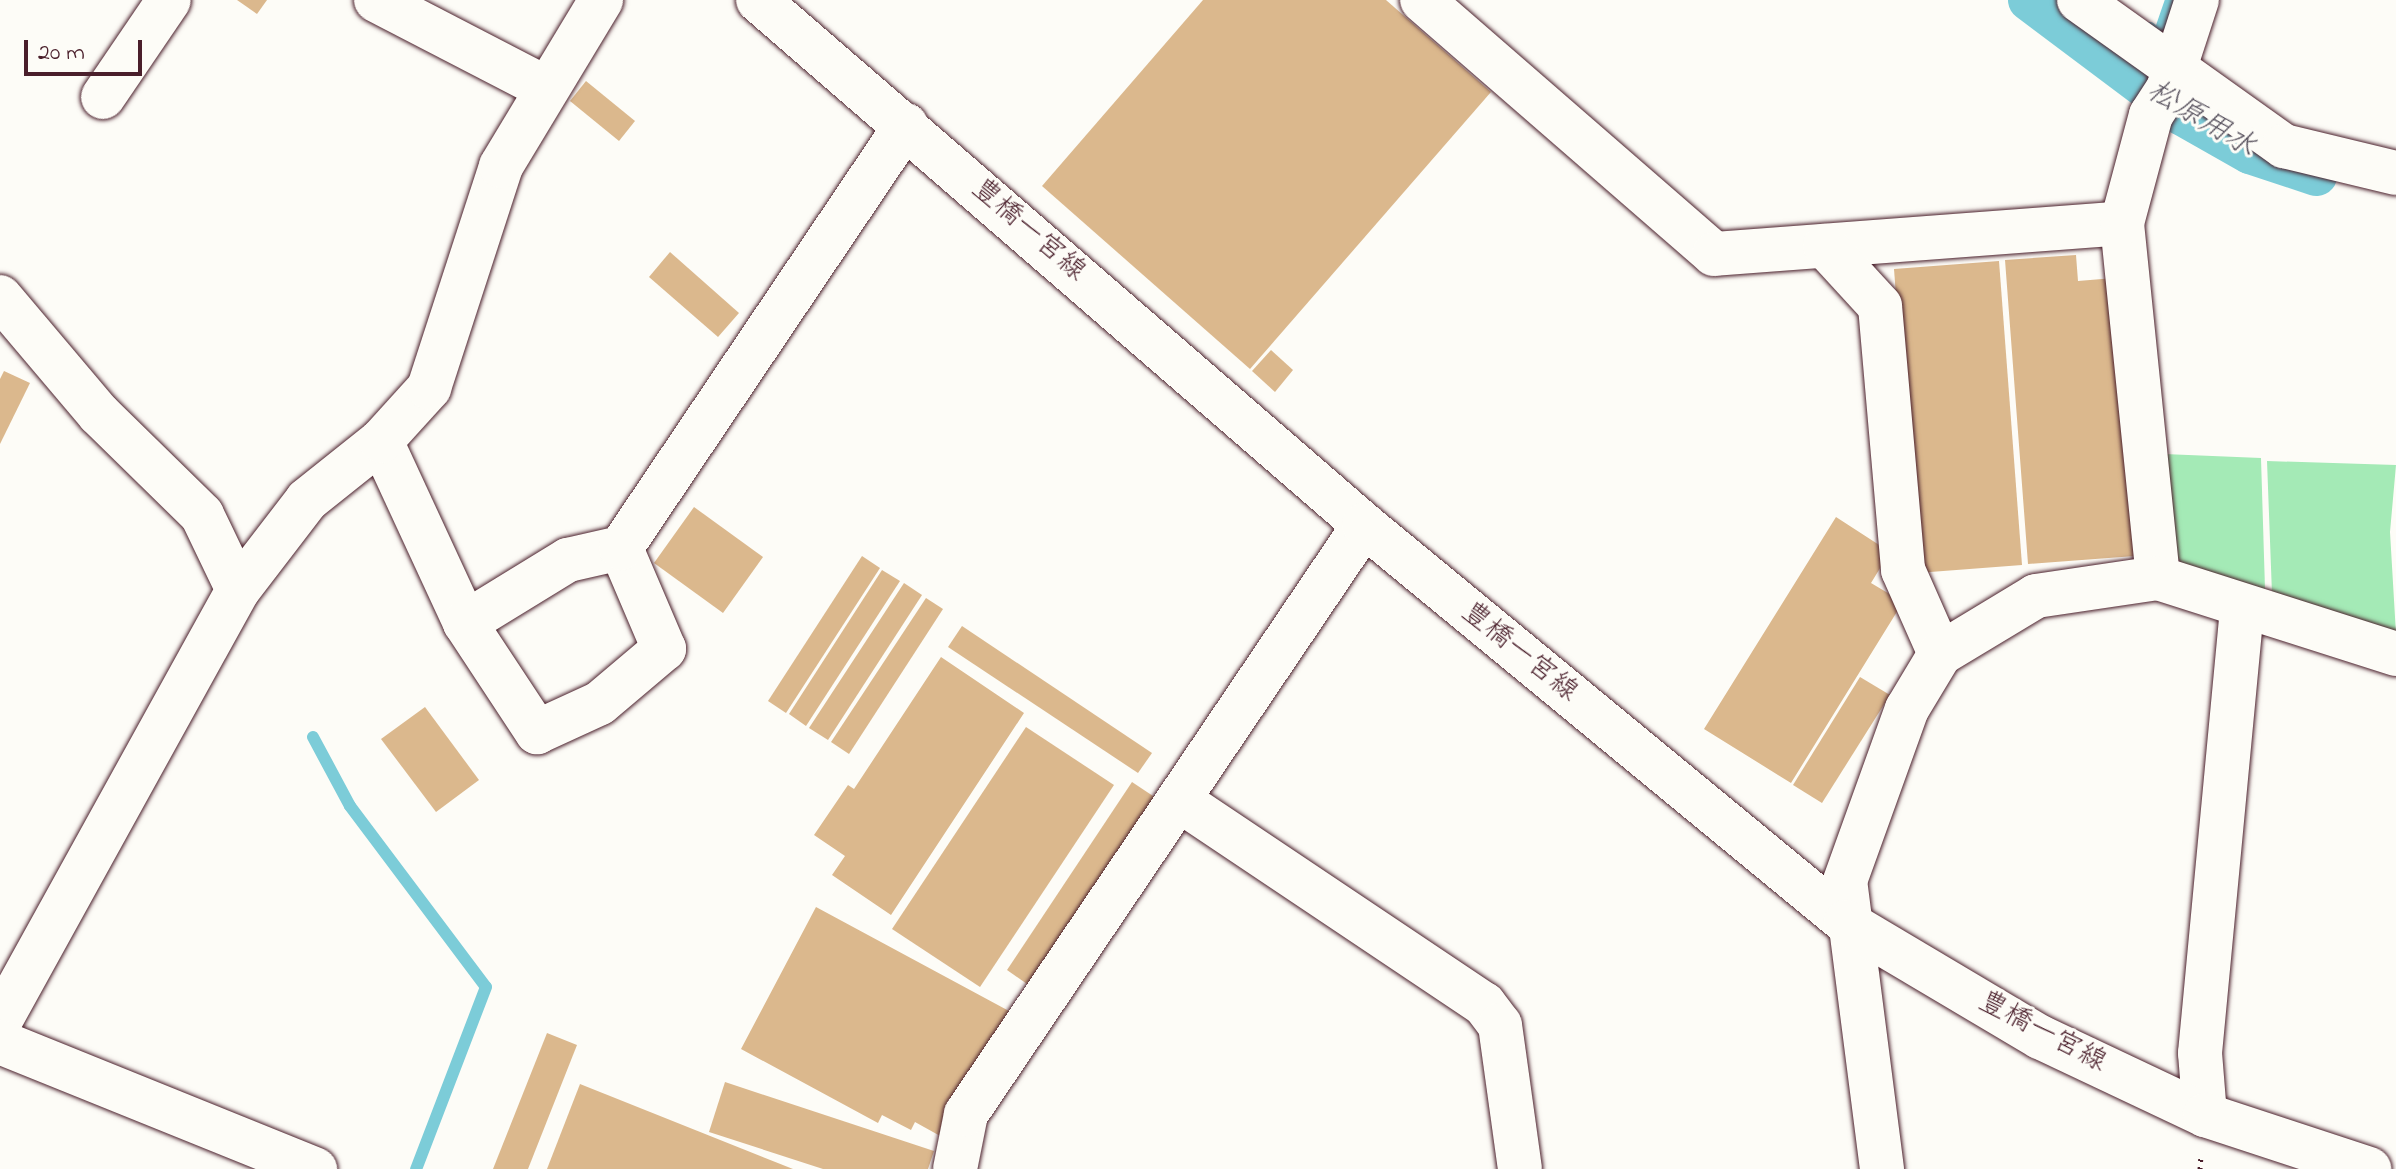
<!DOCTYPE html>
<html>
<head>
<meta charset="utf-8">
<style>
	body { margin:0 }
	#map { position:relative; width:2396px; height:1169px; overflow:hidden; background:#fdfcf7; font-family:"Indie Flower","Klee One",sans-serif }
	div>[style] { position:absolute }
	.green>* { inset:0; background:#a4eab6 }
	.stream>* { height:12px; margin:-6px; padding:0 6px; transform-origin:6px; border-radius:6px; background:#7cccd8 }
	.canal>* { height:42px; margin:-21px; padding:0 21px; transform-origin:21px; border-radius:21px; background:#7cccd8 }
	.building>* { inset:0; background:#dbb88d }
	.path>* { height:5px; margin-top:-2.5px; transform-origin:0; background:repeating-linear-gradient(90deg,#4a1f2b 0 2px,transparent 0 8px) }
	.roads { filter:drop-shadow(0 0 2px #4a1f2b) drop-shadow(0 0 2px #4a1f2b) }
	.minor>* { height:44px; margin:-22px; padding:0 22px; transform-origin:22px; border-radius:22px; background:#fdfcf7 }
	.major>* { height:44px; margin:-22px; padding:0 22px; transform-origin:22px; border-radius:22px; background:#fdfcf7 }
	span { translate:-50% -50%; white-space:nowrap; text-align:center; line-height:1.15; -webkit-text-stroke:6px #fdfcf7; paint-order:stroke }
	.street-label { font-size:28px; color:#4a1f2b }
	.water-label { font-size:30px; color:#59535f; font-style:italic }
	.scale { position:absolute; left:24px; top:40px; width:118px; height:36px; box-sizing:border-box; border:4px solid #4a1f2b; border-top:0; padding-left:10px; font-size:24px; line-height:28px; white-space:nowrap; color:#4a1f2b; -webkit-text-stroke:6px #fdfcf7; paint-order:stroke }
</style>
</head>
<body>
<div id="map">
	<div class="green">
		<i style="clip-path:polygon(2164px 454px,2261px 458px,2265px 589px,2186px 569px,2177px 557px)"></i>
		<i style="clip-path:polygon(2267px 461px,2396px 465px,2390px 532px,2396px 634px,2272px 594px)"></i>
	</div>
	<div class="stream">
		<i style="left:2150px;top:28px;width:11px;rotate:38deg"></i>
		<i style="left:2159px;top:35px;width:37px;rotate:-71deg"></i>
		<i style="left:313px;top:737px;width:78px;rotate:61.8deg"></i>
		<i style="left:350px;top:806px;width:226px;rotate:53.1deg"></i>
		<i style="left:486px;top:987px;width:195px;rotate:111deg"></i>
	</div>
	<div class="canal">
		<i style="left:2029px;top:0;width:190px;rotate:36.9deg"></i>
		<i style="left:2181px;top:114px;width:79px;rotate:29.5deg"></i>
		<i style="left:2250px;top:153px;width:70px;rotate:18.4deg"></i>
	</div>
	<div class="building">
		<i style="clip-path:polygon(237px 0,267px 0,257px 14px)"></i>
		<i style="clip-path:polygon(1203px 0,1386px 0,1491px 92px,1250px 369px,1042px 186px)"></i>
		<i style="clip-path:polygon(586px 81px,635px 121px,619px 141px,570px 101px)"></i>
		<i style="clip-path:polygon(670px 252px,739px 313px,718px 337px,649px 277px)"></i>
		<i style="clip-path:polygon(2076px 255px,2078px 281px,2114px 278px,2135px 556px,2028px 564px,2005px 260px)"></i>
		<i style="clip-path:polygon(1999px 261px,2022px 565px,1917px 573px,1894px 269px)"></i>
		<i style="clip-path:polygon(1271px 350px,1293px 370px,1275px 392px,1252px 371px)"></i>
		<i style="clip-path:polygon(4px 371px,30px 383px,0 444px,0 379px)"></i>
		<i style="clip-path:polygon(694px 507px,763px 557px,723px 613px,654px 563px)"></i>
		<i style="clip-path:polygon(1836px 517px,1890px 552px,1871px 583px,1903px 602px,1791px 783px,1704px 729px)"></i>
		<i style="clip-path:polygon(862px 556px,880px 568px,786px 713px,768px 701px)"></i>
		<i style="clip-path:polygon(882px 570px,900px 581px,806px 726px,789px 714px)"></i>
		<i style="clip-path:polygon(904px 583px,922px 595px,828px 740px,809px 728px)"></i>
		<i style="clip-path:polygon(926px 598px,943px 609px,849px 754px,831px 742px)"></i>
		<i style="clip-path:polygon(962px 626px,1152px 753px,1138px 773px,948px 647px)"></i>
		<i style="clip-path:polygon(941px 657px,1024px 713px,891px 915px,832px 875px,845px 856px,814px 835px,848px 785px,854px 789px)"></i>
		<i style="clip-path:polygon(1860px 677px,1890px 695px,1822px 803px,1793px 785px)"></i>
		<i style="clip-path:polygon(425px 707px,479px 780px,436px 812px,381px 739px)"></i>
		<i style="clip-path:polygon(1026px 727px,1114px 785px,980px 987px,892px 929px)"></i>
		<i style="clip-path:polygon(1132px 782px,1162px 802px,1037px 991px,1007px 970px)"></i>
		<i style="clip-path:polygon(816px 907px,1009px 1011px,942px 1137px,915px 1122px,911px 1130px,882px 1115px,878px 1123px,741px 1049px)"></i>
		<i style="clip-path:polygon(547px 1033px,577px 1045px,528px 1169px,493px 1169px)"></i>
		<i style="clip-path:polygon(725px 1082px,934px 1151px,928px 1169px,823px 1169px,709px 1132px)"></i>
		<i style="clip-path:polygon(580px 1084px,793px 1169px,547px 1169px)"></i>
	</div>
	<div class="path">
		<i style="left:2200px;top:1169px;width:14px;rotate:-86deg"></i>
	</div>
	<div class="roads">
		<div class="minor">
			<i style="left:376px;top:0;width:191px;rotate:27.4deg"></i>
			<i style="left:1422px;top:0;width:387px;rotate:41deg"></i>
			<i style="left:1714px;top:254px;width:409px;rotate:-4.3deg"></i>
			<i style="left:2079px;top:0;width:252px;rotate:35.5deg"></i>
			<i style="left:2284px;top:146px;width:115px;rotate:13.6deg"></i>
			<i style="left:103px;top:97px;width:117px;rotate:-55.8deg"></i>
			<i style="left:1825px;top:246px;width:81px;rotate:47.5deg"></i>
			<i style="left:1880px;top:306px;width:265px;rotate:85deg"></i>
			<i style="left:1903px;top:570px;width:92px;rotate:66.2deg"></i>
			<i style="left:0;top:297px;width:153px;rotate:49.8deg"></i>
			<i style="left:99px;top:414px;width:144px;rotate:44.4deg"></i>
			<i style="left:202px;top:515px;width:83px;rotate:64.4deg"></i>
			<i style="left:381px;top:441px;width:200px;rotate:65.2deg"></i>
			<i style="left:465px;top:623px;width:131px;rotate:56.6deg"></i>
			<i style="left:537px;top:732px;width:69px;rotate:-24.7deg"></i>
			<i style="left:600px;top:703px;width:84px;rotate:-40.2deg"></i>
			<i style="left:664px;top:649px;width:110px;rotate:-113.1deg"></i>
			<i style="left:2158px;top:578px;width:357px;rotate:-95.8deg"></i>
			<i style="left:2122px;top:223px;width:112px;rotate:-75deg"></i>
			<i style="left:2151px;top:115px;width:31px;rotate:-57deg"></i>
			<i style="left:2168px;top:89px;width:94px;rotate:-72deg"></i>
			<i style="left:465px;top:623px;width:121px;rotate:-31.5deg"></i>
			<i style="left:568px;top:560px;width:54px;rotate:-12.8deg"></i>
			<i style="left:621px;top:548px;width:510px;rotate:-56.03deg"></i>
			<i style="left:1179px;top:800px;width:367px;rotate:33.8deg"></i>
			<i style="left:1484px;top:1004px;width:26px;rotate:53deg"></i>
			<i style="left:1500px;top:1025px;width:145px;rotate:82.1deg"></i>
			<i style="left:0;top:1021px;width:492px;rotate:-61.1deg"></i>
			<i style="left:238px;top:590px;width:113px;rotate:-52.5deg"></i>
			<i style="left:307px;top:500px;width:95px;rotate:-38.6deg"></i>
			<i style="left:381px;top:441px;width:72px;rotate:-47.8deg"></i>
			<i style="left:429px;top:388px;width:233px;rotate:-72deg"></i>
			<i style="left:501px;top:166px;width:194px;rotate:-58.9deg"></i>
			<i style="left:0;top:1042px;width:340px;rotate:22deg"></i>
			<i style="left:2205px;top:1115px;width:62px;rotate:-94.6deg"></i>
			<i style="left:2200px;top:1053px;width:446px;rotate:-84.6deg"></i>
			<i style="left:955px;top:1169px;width:56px;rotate:-78.7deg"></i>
			<i style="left:966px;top:1114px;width:711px;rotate:-55.95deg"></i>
			<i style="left:1882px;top:1169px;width:290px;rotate:-97.3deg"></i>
			<i style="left:1845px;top:881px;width:183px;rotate:-70.2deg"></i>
			<i style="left:1907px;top:709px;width:64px;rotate:-59deg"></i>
			<i style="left:1940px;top:654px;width:112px;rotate:-31.1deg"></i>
			<i style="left:2036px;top:596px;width:123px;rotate:-8.4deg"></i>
			<i style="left:2158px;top:578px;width:250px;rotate:17.7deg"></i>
		</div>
		<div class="major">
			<i style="left:758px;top:0;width:802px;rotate:40.9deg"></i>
			<i style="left:1364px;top:525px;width:624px;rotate:39.48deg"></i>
			<i style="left:1846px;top:922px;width:226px;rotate:30.7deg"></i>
			<i style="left:2040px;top:1037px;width:183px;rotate:25.3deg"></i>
			<i style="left:2205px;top:1115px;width:173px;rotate:18.2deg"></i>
		</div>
	</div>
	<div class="street-label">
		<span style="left:1028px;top:231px;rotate:41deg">豊橋一宮線</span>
		<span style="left:1519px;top:653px;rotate:39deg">豊橋一宮線</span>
		<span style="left:2042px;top:1033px;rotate:28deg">豊橋一宮線</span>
	</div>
	<div class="water-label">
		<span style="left:2201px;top:120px;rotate:31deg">松原用水</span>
	</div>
	<div class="scale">20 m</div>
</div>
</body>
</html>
